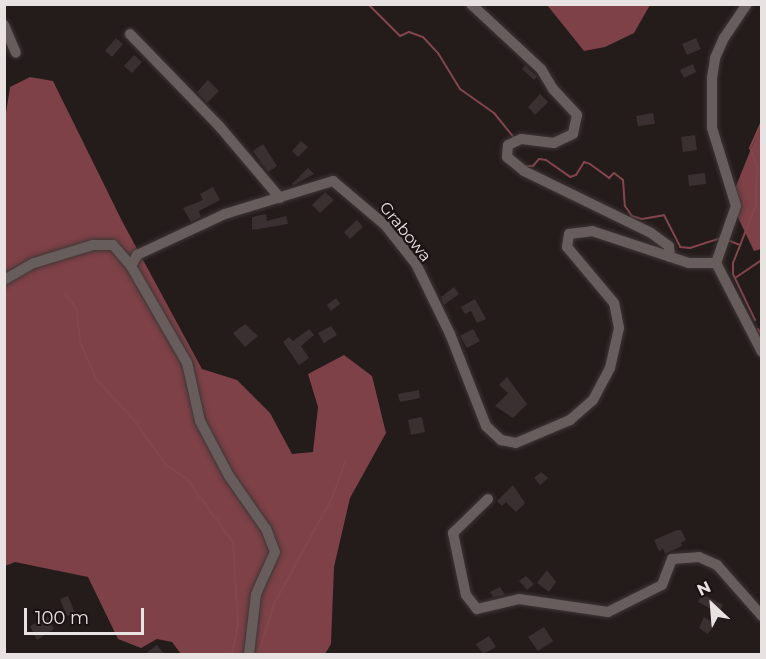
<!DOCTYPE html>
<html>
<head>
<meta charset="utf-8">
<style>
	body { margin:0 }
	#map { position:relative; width:766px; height:659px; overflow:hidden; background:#241b1b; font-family:Montserrat,sans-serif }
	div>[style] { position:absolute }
	.forest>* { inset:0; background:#7d4147 }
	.stream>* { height:2px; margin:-1px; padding:0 1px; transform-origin:1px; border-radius:1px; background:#83464c }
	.building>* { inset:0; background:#3b3031 }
	.roads { filter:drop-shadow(0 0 2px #3d3636) drop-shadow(0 0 2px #3d3636) }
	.minor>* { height:10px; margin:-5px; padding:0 5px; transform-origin:5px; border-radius:5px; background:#685d5d }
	span { translate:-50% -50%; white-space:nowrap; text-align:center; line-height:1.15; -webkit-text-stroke:4.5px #1b1212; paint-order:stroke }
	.street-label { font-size:16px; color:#e9e2e2 }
	.frame { position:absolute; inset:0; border:6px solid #e9e2e2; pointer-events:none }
	.north { position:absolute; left:682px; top:575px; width:60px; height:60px; -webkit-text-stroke:4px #1b1212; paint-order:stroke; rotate:334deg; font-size:16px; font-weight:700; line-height:24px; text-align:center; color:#e9e2e2 }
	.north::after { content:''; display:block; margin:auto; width:21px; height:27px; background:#e9e2e2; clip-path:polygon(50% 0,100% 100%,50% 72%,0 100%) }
	.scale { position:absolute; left:24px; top:608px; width:120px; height:27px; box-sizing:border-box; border:3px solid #e9e2e2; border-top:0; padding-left:8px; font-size:18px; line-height:21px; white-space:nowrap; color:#e9e2e2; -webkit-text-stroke:4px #1b1212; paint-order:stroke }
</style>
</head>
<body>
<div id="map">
	<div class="forest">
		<i style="clip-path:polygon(547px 5px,650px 5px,634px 33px,605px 47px,584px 51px)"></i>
		<i style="clip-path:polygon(30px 77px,53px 81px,122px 221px,202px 369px,237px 380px,270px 413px,292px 454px,313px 452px,318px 407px,308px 374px,344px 355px,372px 376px,386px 433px,350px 498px,334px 567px,331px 644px,325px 654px,181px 654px,172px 642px,157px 639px,141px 648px,118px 639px,88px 577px,15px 562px,5px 566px,4px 126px,10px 87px)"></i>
		<i style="clip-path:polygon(761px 124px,761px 249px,754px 251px,730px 201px)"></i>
	</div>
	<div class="stream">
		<i style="left:368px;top:4px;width:45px;rotate:45deg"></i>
		<i style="left:400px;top:36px;width:10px;rotate:-24deg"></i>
		<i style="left:409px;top:32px;width:15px;rotate:20deg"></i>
		<i style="left:423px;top:37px;width:22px;rotate:47deg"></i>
		<i style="left:438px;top:53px;width:42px;rotate:58.6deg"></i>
		<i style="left:460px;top:89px;width:42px;rotate:35.2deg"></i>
		<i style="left:494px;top:113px;width:32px;rotate:51deg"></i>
		<i style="left:525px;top:166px;width:8px"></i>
		<i style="left:533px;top:166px;width:9px;rotate:-49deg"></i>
		<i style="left:539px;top:159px;width:7px;rotate:8deg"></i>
		<i style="left:546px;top:160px;width:29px;rotate:35deg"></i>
		<i style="left:570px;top:177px;width:6px;rotate:-18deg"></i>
		<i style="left:576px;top:175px;width:15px;rotate:-58deg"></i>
		<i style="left:584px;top:162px;width:6px;rotate:18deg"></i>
		<i style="left:590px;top:164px;width:24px;rotate:36deg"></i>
		<i style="left:609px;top:178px;width:7px;rotate:-45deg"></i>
		<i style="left:614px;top:173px;width:11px;rotate:38deg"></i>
		<i style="left:623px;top:180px;width:26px;rotate:86deg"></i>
		<i style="left:625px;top:206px;width:12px;rotate:55deg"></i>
		<i style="left:632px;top:216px;width:10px;rotate:17deg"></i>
		<i style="left:642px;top:219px;width:22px;rotate:-10deg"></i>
		<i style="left:664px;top:215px;width:36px;rotate:63deg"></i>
		<i style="left:680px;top:247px;width:10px;rotate:6deg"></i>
		<i style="left:690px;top:248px;width:32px;rotate:-18deg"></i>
		<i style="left:730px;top:241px;width:11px;rotate:22deg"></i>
		<i style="left:735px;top:278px;width:32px;rotate:-34deg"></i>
		<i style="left:65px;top:294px;width:17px;rotate:50deg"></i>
		<i style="left:76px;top:307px;width:35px;rotate:83deg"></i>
		<i style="left:80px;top:342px;width:40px;rotate:66.6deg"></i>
		<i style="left:96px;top:379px;width:56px;rotate:47.2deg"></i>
		<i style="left:134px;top:420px;width:55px;rotate:54.6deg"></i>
		<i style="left:166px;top:465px;width:24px;rotate:33deg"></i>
		<i style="left:186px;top:478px;width:79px;rotate:53.7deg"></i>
		<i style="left:233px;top:542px;width:83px;rotate:86.6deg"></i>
		<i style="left:238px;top:625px;width:30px;rotate:102deg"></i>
		<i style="left:755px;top:320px;width:51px;rotate:-115.6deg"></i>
		<i style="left:733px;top:274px;width:11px;rotate:-90deg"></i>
		<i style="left:733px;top:263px;width:62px;rotate:-68.4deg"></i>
		<i style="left:756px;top:205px;width:39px;rotate:-89deg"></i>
		<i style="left:757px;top:166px;width:19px;rotate:-111deg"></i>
		<i style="left:750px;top:148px;width:30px;rotate:-66deg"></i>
		<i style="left:758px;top:329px;width:9px;rotate:63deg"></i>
		<i style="left:258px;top:654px;width:52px;rotate:-72.3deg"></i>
		<i style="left:274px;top:604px;width:121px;rotate:-61.3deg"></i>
		<i style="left:332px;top:498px;width:40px;rotate:-69.8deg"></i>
	</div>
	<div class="building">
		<i style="clip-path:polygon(116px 38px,123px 44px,112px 57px,105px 51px)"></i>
		<i style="clip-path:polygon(696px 38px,701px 49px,687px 55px,682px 44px)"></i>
		<i style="clip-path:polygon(134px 55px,142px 62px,132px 73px,124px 66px)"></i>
		<i style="clip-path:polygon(693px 64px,696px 72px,684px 78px,680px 70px)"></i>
		<i style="clip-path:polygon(525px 65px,537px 77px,534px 80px,522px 69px)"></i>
		<i style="clip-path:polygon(208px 80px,219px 91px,207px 103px,197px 92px)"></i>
		<i style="clip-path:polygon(540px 94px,548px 102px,535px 115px,528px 107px)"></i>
		<i style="clip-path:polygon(653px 113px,655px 124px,638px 126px,636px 116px)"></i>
		<i style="clip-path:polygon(695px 135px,697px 150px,683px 152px,681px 137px)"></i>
		<i style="clip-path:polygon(301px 141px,308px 147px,298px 157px,292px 151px)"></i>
		<i style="clip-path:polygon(263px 144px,277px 166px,268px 172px,253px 151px)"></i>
		<i style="clip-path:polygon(308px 168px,314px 174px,294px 185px,292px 184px)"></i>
		<i style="clip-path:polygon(705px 173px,706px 184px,689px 186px,688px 175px)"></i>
		<i style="clip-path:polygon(213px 187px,220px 200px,199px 211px,201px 217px,191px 222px,183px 208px,203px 200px,200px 194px)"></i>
		<i style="clip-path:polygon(325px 192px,334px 200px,320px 213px,312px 205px)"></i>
		<i style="clip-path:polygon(266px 214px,267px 221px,286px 216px,288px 224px,252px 230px,252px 217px)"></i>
		<i style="clip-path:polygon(357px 220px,363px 227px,350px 239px,344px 232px)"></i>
		<i style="clip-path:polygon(454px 287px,459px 294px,444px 305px,441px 297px)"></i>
		<i style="clip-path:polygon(336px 298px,340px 304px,331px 311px,327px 305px)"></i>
		<i style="clip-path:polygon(475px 299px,486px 319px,477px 323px,471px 311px,465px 314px,461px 307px)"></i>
		<i style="clip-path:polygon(245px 324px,258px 336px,245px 347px,233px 333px)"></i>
		<i style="clip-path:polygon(331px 326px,337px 335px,324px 343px,318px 333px)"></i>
		<i style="clip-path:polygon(309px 329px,314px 335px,301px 346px,309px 358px,299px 365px,283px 342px,289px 337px,293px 341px)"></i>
		<i style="clip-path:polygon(473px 329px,480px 341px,467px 348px,460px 336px)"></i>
		<i style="clip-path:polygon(507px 377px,527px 404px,513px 418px,495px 406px,508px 393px,499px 385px)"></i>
		<i style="clip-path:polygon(419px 390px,420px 398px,400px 402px,398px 394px)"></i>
		<i style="clip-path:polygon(422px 417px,425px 432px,411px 435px,408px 420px)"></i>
		<i style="clip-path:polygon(541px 472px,548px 478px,540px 485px,534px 478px)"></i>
		<i style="clip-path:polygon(513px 485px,525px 503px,516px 512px,506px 502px,502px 506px,497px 501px)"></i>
		<i style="clip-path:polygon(677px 530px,681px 530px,686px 540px,681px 543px,682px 546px,665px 554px,663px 549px,659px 551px,654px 540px)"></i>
		<i style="clip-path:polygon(547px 570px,556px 582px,549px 592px,537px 583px)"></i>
		<i style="clip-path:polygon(526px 576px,534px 584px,527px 590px,519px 581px)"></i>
		<i style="clip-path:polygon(500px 587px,505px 595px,493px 597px,490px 592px)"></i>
		<i style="clip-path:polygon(702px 594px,723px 605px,719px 613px,698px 602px)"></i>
		<i style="clip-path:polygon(68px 596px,75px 613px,67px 616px,60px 599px)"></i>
		<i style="clip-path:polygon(48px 617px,54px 629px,37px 640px,30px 626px)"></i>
		<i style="clip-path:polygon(704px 617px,715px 624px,708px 634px,699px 628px)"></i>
		<i style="clip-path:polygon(544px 627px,553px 641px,538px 651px,528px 637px)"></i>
		<i style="clip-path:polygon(489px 636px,496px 647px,483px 654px,476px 644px)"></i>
		<i style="clip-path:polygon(157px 645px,164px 654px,145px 654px)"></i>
	</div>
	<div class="roads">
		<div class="minor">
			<i style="left:471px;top:4px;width:96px;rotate:42.9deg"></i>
			<i style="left:541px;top:69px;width:23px;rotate:59deg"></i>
			<i style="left:553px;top:89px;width:35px;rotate:47deg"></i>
			<i style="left:577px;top:115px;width:19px;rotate:102deg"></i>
			<i style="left:573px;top:134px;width:21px;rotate:155deg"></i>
			<i style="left:554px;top:143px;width:33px;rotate:-173deg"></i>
			<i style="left:521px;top:139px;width:14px;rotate:155deg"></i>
			<i style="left:508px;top:145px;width:12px;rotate:95deg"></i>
			<i style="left:507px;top:157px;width:22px;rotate:39deg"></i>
			<i style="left:524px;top:171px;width:141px;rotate:26deg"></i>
			<i style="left:651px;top:233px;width:22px;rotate:36deg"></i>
			<i style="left:669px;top:246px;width:11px;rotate:85deg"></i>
			<i style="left:4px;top:25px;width:30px;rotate:67deg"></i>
			<i style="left:130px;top:34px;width:129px;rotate:45.9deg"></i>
			<i style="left:220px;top:127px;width:93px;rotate:49.8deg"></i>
			<i style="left:716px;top:263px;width:60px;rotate:-70.7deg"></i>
			<i style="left:736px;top:206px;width:82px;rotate:-107.1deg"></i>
			<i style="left:712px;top:128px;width:50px;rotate:-90deg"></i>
			<i style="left:712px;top:78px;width:20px;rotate:-81deg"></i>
			<i style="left:715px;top:58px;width:22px;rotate:-66deg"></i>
			<i style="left:724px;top:38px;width:41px;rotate:-55.9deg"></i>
			<i style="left:4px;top:280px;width:34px;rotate:-30deg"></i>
			<i style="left:34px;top:263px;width:62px;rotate:-17deg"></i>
			<i style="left:93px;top:245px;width:20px"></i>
			<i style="left:113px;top:245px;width:28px;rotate:49deg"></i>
			<i style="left:488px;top:499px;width:49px;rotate:135.8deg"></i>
			<i style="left:453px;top:533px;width:63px;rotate:78.2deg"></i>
			<i style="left:466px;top:595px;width:18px;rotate:52deg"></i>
			<i style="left:477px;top:609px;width:43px;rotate:-13.4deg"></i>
			<i style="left:519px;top:599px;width:90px;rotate:8.3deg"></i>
			<i style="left:608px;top:612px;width:60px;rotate:-26.6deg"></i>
			<i style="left:662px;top:585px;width:28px;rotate:-69deg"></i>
			<i style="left:672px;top:559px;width:27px;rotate:-4deg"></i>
			<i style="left:699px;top:557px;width:20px;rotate:24deg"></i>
			<i style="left:717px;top:565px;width:68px;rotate:48.6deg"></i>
			<i style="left:249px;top:654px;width:60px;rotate:-83.3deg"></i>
			<i style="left:256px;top:594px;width:46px;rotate:-65.7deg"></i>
			<i style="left:275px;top:552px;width:25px;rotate:-111deg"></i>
			<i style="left:266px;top:529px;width:65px;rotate:-124.9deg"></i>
			<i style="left:229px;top:476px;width:62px;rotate:-117.8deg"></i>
			<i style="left:200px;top:421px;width:59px;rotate:-102.6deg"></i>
			<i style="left:187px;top:363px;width:112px;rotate:-120deg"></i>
			<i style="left:131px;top:266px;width:13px;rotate:-61deg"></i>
			<i style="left:137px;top:255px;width:97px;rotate:-25deg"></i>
			<i style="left:225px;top:214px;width:113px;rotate:-17deg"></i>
			<i style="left:333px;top:181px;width:68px;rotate:40.2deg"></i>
			<i style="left:385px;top:225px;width:50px;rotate:51.5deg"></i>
			<i style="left:416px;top:264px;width:78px;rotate:64.1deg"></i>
			<i style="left:450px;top:334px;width:99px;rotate:68.6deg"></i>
			<i style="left:486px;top:426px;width:21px;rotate:43deg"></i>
			<i style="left:501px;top:440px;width:15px;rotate:11deg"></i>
			<i style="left:516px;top:443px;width:59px;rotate:-23.1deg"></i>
			<i style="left:570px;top:420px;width:30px;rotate:-41deg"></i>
			<i style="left:593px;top:400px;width:36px;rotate:-62deg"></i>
			<i style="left:610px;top:368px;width:41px;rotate:-77.3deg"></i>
			<i style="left:619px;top:328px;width:25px;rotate:-101deg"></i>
			<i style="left:614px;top:303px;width:73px;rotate:-130deg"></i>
			<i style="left:567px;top:247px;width:13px;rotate:-81deg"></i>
			<i style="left:569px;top:234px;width:23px;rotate:-7deg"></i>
			<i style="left:592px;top:231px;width:102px;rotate:18.3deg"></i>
			<i style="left:689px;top:263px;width:27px"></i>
			<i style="left:716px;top:263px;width:100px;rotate:62.7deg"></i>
		</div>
	</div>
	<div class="street-label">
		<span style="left:405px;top:232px;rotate:51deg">Grabowa</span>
	</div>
	<div class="frame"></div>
	<div class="north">N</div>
	<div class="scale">100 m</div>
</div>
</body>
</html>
